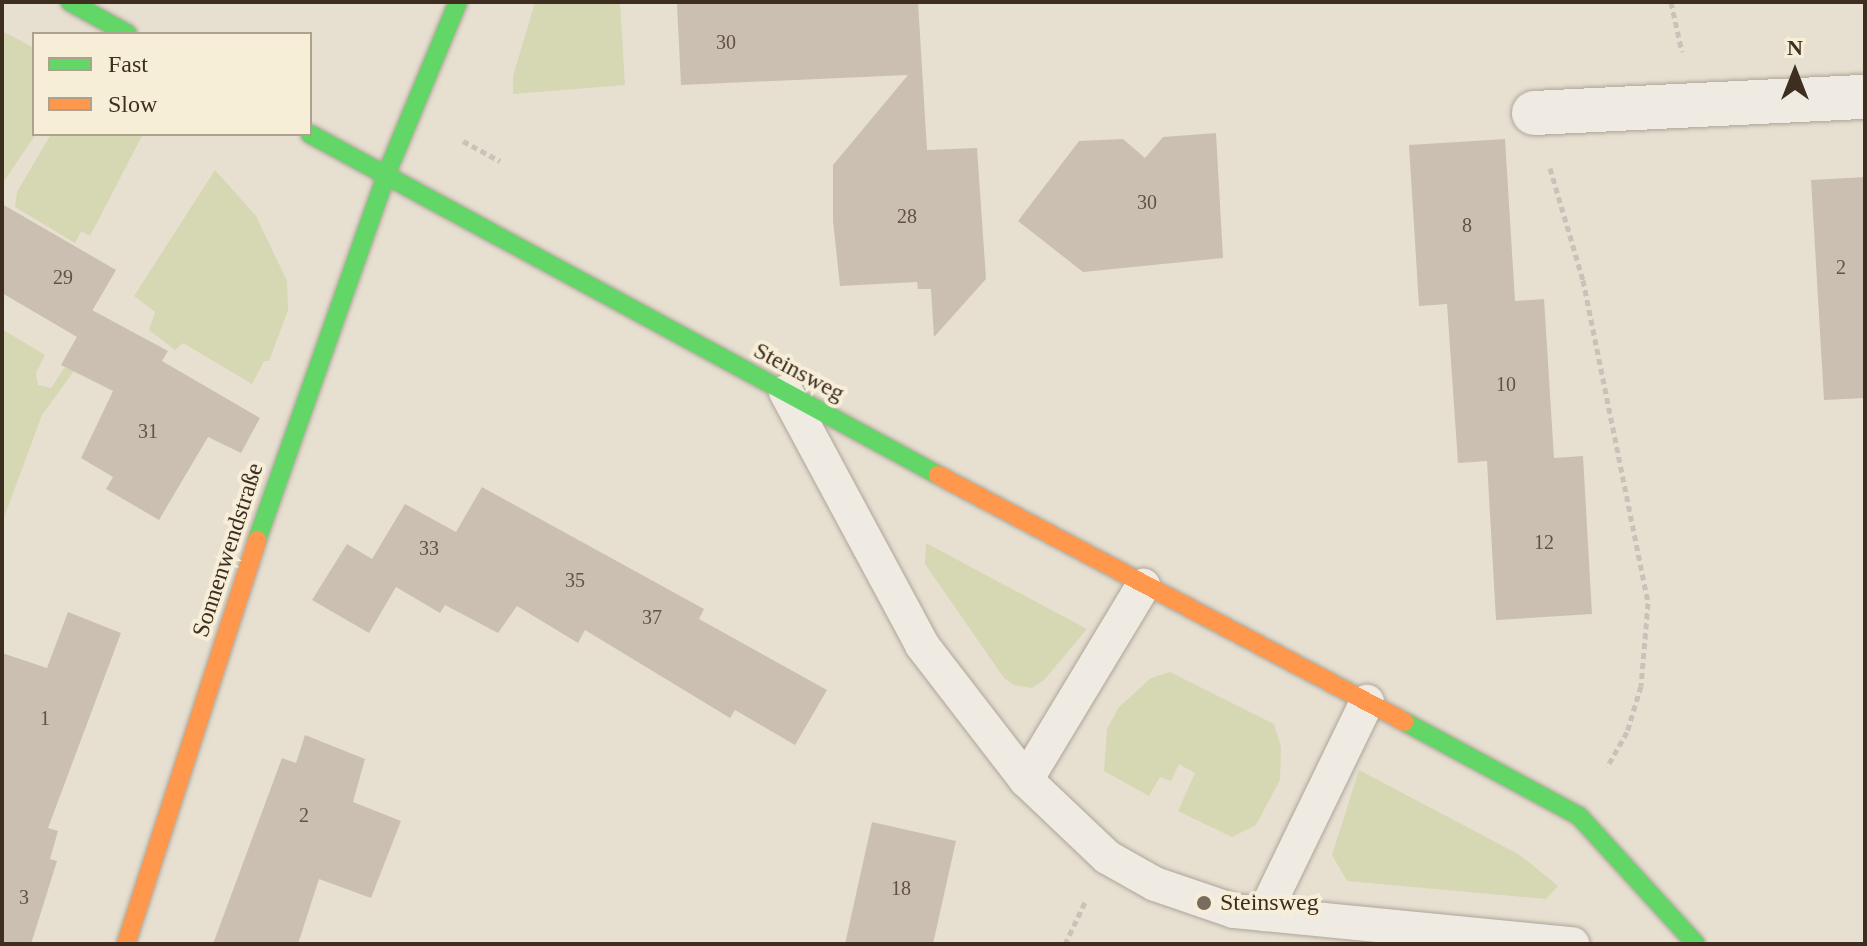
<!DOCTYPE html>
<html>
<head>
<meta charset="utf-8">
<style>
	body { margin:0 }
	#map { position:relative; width:1867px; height:946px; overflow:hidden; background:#e7e0d1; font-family:Georgia,serif }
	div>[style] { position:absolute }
	.green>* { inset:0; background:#d6d7b3 }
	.building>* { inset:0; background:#cbbfb2 }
	.path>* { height:5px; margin-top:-2.5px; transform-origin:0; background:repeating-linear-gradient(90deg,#c8c2b9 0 6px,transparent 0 10px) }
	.roads { filter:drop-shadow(0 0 2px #ada599) drop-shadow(0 0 2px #ada599) }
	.lane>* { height:34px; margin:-17px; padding:0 17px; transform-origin:17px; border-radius:17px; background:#efebe3 }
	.street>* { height:44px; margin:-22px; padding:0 22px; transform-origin:22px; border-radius:22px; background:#efebe3 }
	.fast>* { height:18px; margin:-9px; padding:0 9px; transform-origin:9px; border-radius:9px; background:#63d668 }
	.slow>* { height:18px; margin:-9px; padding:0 9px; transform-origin:9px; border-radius:9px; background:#ff974d }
	.dots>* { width:22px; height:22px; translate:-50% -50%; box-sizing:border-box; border:4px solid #f7eed8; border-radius:50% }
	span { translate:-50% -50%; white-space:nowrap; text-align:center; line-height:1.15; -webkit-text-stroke:8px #f7eed8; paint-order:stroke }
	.number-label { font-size:20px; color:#605244 }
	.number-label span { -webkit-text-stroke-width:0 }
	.street-label { font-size:24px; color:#3d2e20 }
	.poi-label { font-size:24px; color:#3d2e20 }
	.left { translate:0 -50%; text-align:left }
	.frame { position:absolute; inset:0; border:4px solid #3d2e20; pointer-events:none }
	.legend { position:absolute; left:32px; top:32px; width:280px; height:104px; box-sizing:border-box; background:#f7eed8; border:2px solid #ada18e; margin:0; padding:10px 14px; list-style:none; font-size:24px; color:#3d2e20 }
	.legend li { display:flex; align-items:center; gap:16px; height:40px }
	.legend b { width:40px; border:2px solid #ada18e }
	.north { position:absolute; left:1755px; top:32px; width:80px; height:80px; -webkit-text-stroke:6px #f7eed8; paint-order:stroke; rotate:0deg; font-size:22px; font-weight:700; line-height:32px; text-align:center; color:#3d2e20 }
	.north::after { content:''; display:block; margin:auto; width:28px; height:36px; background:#3d2e20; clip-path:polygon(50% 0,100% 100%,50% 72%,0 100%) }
</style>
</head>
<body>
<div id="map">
	<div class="green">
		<i style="clip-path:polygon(535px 2px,620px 2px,625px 85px,513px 94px,513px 76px)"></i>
		<i style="clip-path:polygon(2px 31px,34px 48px,36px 134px,2px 184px)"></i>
		<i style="clip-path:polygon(51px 134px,143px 134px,90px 236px,81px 231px,75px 243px,15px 207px,17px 192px)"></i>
		<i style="clip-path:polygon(215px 170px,256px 216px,287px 281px,288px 310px,269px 361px,264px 361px,252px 384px,183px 343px,175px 350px,149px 330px,155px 312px,134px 296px)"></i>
		<i style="clip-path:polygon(2px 329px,45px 355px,36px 373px,38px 385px,51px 388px,65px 367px,74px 371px,42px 415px,2px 523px)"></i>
		<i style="clip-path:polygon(926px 543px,1087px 629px,1044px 680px,1032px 688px,1014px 685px,1004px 678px,925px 564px)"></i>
		<i style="clip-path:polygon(1170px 672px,1274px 724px,1281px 747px,1280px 780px,1256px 825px,1232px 837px,1178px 811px,1195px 773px,1179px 764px,1171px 781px,1160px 777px,1149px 796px,1104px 771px,1107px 729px,1119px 707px,1151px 678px)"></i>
		<i style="clip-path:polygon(1359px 770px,1520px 855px,1558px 886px,1546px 899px,1347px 881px,1332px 855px)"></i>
	</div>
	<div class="building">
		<i style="clip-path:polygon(918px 2px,927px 150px,977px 148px,986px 279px,934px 337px,931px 289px,918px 289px,917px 282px,840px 286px,833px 221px,833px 165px,908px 75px,681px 85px,677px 4px)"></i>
		<i style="clip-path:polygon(1216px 133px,1223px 258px,1083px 272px,1018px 221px,1079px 141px,1123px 139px,1145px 158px,1163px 137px)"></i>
		<i style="clip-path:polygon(1505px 139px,1515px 301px,1544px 299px,1554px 458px,1583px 456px,1592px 614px,1496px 620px,1487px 461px,1458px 463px,1447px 304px,1419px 306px,1409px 145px)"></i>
		<i style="clip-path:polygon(1865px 177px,1865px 398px,1824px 400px,1811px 180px)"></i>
		<i style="clip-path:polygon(2px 204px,116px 270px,77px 337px,2px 293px)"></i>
		<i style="clip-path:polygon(92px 310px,168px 351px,162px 361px,260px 418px,241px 453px,208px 437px,159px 520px,106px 489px,113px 477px,81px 458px,113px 391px,61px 365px)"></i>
		<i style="clip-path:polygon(482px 487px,704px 609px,699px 619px,827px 690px,795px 745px,735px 710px,730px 718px,585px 630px,578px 643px,517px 606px,498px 633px,445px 605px,440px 613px,396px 587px,369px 633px,312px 600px,347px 544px,372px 559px,405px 504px,456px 532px)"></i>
		<i style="clip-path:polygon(68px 612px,121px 633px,48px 828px,58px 831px,50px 859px,57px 861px,31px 944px,2px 944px,2px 653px,47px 668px)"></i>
		<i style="clip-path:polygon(305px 735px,365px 759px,353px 802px,401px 821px,371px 898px,319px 879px,298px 944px,213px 944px,282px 758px,296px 763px)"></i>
		<i style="clip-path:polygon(872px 822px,956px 841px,933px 944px,845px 944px)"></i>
	</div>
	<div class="path">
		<i style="left:1671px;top:2px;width:51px;rotate:77.6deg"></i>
		<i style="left:463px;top:141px;width:42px;rotate:28.4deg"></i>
		<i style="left:1550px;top:168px;width:117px;rotate:73.6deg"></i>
		<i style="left:1583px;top:280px;width:329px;rotate:78.6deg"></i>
		<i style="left:1648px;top:603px;width:83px;rotate:94.8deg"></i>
		<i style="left:1641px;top:686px;width:48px;rotate:106.9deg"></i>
		<i style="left:1627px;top:732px;width:40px;rotate:119.7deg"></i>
		<i style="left:1065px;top:944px;width:47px;rotate:-64.5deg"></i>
	</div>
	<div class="roads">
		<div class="lane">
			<i style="left:786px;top:392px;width:287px;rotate:61.7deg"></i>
			<i style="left:922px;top:645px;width:170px;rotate:52.4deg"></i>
			<i style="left:1026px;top:780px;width:112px;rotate:43.5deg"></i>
			<i style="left:1107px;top:857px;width:55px;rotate:29.4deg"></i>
			<i style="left:1155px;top:884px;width:83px;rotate:18.9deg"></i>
			<i style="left:1234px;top:911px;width:340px;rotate:5.6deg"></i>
			<i style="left:1026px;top:780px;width:227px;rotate:-58.9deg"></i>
			<i style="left:1264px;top:914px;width:236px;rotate:-64.1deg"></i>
		</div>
		<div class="street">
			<i style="left:1534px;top:113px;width:331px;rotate:-2.8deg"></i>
		</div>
		<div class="fast">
			<i style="left:70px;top:2px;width:66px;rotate:28.9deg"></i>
			<i style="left:310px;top:134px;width:715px;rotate:28.5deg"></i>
			<i style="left:257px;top:540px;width:387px;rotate:-70.5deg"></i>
			<i style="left:386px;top:175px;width:187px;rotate:-67.4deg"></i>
			<i style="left:1405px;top:722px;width:198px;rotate:28.4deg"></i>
			<i style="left:1579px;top:816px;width:173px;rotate:47.6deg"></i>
		</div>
		<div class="slow">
			<i style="left:938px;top:475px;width:528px;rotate:27.87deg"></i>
			<i style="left:126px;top:944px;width:425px;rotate:-72deg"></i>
		</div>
	</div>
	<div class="dots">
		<i style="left:1204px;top:903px;background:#786c5e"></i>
	</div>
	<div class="number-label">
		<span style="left:726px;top:42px">30</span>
		<span style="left:1147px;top:202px">30</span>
		<span style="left:907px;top:216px">28</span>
		<span style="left:1467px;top:225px">8</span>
		<span style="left:1841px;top:267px">2</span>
		<span style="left:63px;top:277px">29</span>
		<span style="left:1506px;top:384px">10</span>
		<span style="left:148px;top:431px">31</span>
		<span style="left:1544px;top:542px">12</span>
		<span style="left:429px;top:548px">33</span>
		<span style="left:575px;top:580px">35</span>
		<span style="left:652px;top:617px">37</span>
		<span style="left:45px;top:718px">1</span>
		<span style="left:304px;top:815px">2</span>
		<span style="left:901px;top:888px">18</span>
		<span style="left:24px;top:897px">3</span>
	</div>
	<div class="street-label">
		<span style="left:799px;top:372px;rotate:28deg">Steinsweg</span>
		<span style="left:228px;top:550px;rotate:-72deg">Sonnenwendstraße</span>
	</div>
	<div class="poi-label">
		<span class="left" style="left:1220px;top:903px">Steinsweg</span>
	</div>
	<div class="frame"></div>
	<ul class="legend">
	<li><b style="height:10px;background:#63d668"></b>Fast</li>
	<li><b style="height:10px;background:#ff974d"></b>Slow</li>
	</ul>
	<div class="north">N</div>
</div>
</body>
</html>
